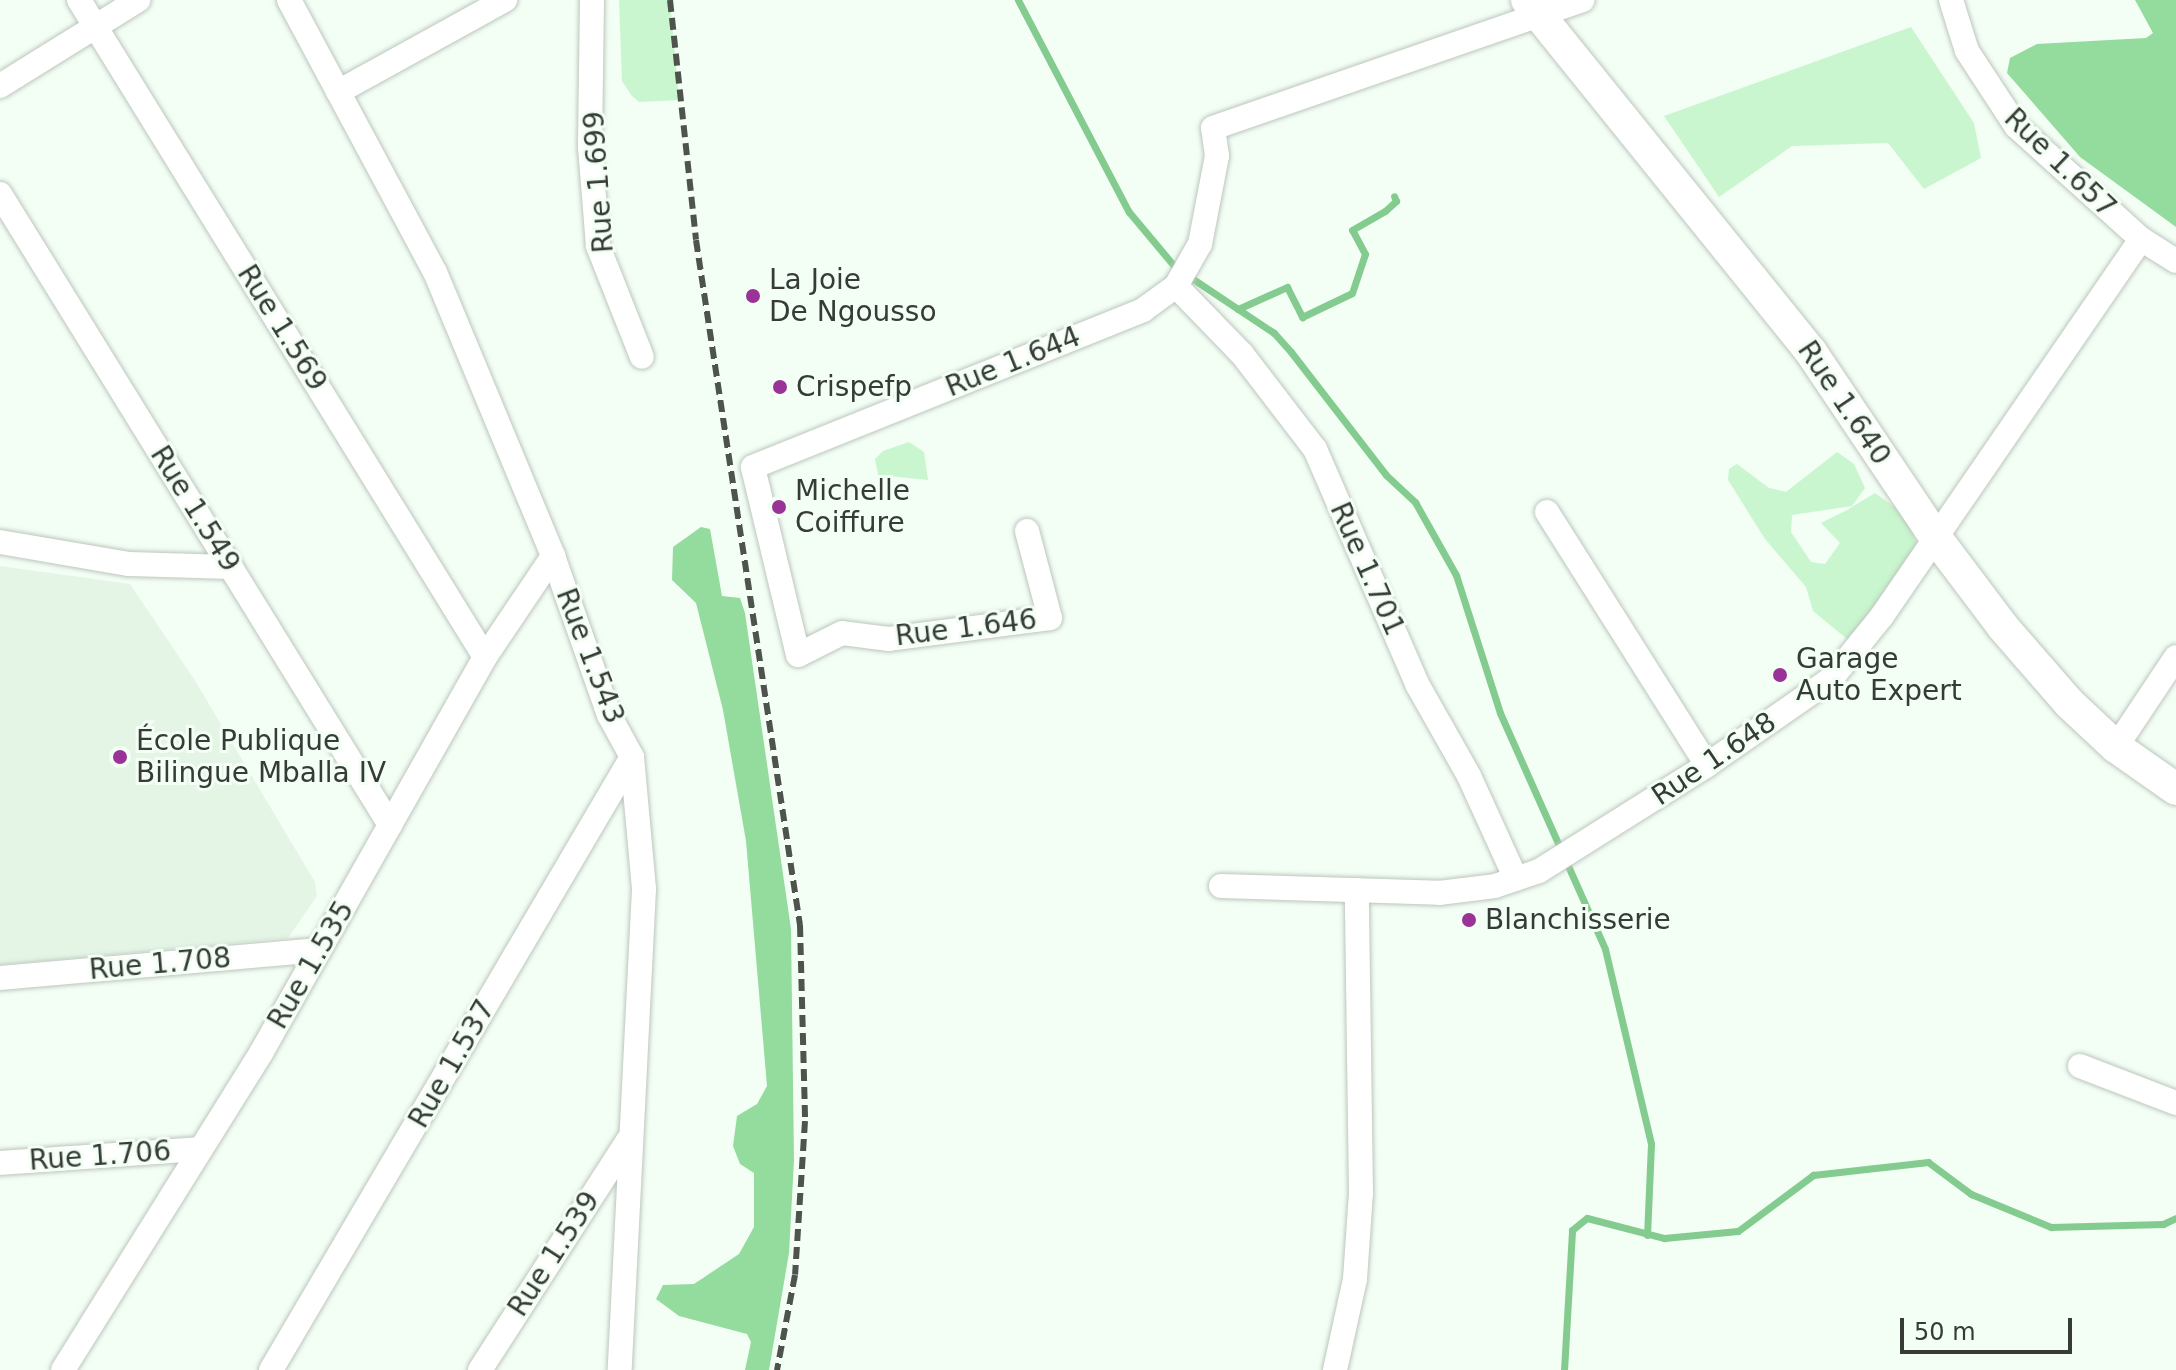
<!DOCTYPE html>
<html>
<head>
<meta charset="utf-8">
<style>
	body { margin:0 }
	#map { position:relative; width:2176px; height:1370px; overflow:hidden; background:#f3fef4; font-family:"DejaVu Sans",sans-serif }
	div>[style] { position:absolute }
	.built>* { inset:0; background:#e4f5e6 }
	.green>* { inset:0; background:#c9f6ce }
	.forest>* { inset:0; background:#93dc9e }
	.stream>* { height:7px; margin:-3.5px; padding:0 3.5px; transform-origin:3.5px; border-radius:3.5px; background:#83cb8e }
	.roads { filter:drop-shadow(0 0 2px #bcc6bd) drop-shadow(0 0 2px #bcc6bd) }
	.minor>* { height:24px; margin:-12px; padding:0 12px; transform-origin:12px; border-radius:12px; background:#fff }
	.tertiary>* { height:32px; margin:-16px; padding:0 16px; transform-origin:16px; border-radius:16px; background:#fff }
	.rail>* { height:6px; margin-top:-3px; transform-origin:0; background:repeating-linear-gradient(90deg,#4e534e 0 12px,transparent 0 18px) }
	.dots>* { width:22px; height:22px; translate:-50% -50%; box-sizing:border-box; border:4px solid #f3fef4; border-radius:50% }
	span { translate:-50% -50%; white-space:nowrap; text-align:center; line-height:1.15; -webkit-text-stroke:6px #f3fef4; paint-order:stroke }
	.street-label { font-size:28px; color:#373b37 }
	.poi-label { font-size:28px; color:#373b37 }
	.left { translate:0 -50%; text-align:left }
	.scale { position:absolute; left:1900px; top:1318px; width:172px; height:36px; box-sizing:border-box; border:4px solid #373b37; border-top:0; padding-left:10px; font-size:24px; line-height:28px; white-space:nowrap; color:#373b37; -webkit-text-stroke:6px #f3fef4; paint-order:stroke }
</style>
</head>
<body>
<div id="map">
	<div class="built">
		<i style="clip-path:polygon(0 566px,130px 584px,194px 679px,315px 882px,317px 896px,288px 938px,0 965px)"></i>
	</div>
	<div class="green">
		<i style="clip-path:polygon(619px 0,670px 0,679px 100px,639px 102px,632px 96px,622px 81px)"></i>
		<i style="clip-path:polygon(1911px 27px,1974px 123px,1981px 158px,1924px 189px,1888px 143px,1792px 146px,1719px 197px,1664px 116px)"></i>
		<i style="clip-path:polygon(909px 442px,924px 452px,928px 480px,878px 475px,875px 459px,883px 451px)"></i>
		<i style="clip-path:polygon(1837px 452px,1854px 464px,1865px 488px,1852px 506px,1792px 515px,1791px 532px,1811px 562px,1825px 564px,1840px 543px,1821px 523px,1847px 510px,1875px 493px,1907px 516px,1918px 549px,1881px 608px,1847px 639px,1813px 611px,1806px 587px,1765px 539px,1728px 480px,1729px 469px,1737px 464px,1769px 488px,1786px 492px)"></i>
	</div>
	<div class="forest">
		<i style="clip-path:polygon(2135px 0,2176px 0,2176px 227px,2080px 157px,2007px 73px,2010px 58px,2037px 44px,2146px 38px,2153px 33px)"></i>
		<i style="clip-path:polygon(701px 527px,710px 529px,722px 596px,740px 598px,745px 613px,791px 929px,794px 1160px,789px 1253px,769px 1370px,745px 1370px,751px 1342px,747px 1334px,679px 1316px,656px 1299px,663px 1285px,694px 1284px,739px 1254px,754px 1227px,754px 1173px,740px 1164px,733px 1146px,737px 1116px,757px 1104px,767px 1086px,746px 841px,723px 710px,696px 603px,672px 580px,673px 547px)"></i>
	</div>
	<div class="stream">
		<i style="left:1018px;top:0;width:239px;rotate:62.4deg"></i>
		<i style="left:1129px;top:212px;width:72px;rotate:50.1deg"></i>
		<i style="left:1175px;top:267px;width:119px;rotate:33.7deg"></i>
		<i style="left:1274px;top:333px;width:25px;rotate:48deg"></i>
		<i style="left:1291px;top:352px;width:155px;rotate:52.3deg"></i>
		<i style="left:1386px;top:475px;width:40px;rotate:43deg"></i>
		<i style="left:1415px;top:502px;width:84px;rotate:60.7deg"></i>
		<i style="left:1456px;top:575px;width:145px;rotate:72.3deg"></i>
		<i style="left:1500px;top:713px;width:258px;rotate:66deg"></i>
		<i style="left:1605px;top:949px;width:200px;rotate:76.7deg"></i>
		<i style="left:1651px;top:1144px;width:91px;rotate:92.5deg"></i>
		<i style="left:1238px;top:309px;width:54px;rotate:-24.2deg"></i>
		<i style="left:1287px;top:287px;width:34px;rotate:63deg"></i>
		<i style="left:1302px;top:317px;width:55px;rotate:-25.6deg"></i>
		<i style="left:1352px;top:293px;width:41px;rotate:-71.6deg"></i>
		<i style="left:1365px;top:254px;width:27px;rotate:-118deg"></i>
		<i style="left:1352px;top:230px;width:38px;rotate:-30deg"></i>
		<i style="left:1385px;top:211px;width:15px;rotate:-42deg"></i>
		<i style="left:1396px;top:201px;width:5px;rotate:-112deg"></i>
		<i style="left:1564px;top:1370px;width:140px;rotate:-86.7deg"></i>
		<i style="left:1572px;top:1230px;width:19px;rotate:-39deg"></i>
		<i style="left:1587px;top:1218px;width:80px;rotate:14.6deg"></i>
		<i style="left:1664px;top:1238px;width:74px;rotate:-5.4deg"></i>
		<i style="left:1738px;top:1231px;width:94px;rotate:-36.7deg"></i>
		<i style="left:1813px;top:1175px;width:116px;rotate:-6.4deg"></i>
		<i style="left:1928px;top:1162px;width:54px;rotate:36.7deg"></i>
		<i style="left:1971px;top:1194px;width:87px;rotate:22.4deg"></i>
		<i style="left:2051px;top:1227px;width:112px;rotate:-1.5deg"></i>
		<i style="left:2163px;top:1224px;width:14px;rotate:-25deg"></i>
	</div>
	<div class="roads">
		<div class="minor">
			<i style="left:79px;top:0;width:772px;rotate:58.29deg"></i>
			<i style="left:289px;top:0;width:309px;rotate:61.8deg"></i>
			<i style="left:435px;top:272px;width:308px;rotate:67.4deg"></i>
			<i style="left:553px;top:556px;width:169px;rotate:70.6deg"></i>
			<i style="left:609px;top:715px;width:48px;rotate:61.3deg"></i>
			<i style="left:632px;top:757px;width:133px;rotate:84.8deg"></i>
			<i style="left:644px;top:889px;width:482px;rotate:92.9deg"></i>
			<i style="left:592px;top:0;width:147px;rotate:90.8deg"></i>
			<i style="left:590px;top:147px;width:99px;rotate:85.4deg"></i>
			<i style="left:598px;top:246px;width:119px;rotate:68.4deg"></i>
			<i style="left:1951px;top:0;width:53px;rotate:72.6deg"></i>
			<i style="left:1967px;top:51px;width:90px;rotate:56.8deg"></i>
			<i style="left:2016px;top:126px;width:169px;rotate:42.1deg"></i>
			<i style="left:2141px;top:239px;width:41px;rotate:32.2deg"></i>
			<i style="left:0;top:86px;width:163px;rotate:-31.9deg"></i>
			<i style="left:338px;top:92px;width:191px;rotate:-28.9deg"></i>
			<i style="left:0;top:194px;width:742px;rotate:58.28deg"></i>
			<i style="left:1176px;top:286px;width:95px;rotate:45.9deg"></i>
			<i style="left:1242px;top:354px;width:120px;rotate:52.5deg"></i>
			<i style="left:1315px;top:449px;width:256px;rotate:66.5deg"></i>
			<i style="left:1417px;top:684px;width:106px;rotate:60.5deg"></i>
			<i style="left:1469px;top:776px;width:113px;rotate:65.5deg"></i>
			<i style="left:1547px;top:512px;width:299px;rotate:57.7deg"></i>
			<i style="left:1027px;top:531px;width:90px;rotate:75.2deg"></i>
			<i style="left:1050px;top:618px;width:162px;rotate:172.6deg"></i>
			<i style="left:889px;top:639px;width:47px;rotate:-172.7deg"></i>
			<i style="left:842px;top:633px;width:49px;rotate:153.4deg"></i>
			<i style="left:798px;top:655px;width:193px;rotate:-103.5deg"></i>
			<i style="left:753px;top:467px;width:420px;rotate:-21.9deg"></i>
			<i style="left:1143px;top:310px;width:41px;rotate:-36deg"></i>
			<i style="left:1176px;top:286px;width:48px;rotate:-60.3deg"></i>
			<i style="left:1200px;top:244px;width:90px;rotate:-79.1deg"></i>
			<i style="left:1217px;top:156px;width:28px;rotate:-98deg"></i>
			<i style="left:1213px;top:128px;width:391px;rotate:-19.1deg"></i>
			<i style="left:0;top:542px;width:131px;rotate:9.7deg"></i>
			<i style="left:129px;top:564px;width:102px;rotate:1.7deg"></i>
			<i style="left:2116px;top:747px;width:108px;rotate:-56.3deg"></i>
			<i style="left:1221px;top:886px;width:218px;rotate:1.8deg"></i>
			<i style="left:1439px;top:893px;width:56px;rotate:-7.1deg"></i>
			<i style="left:1495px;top:886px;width:46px;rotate:-18.8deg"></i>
			<i style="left:1539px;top:871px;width:199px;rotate:-32.2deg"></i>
			<i style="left:1707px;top:765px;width:151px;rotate:-34.7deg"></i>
			<i style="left:1831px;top:679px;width:81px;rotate:-51deg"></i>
			<i style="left:1882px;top:616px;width:457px;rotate:-55.5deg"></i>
			<i style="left:0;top:978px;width:320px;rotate:-5deg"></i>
			<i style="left:2080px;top:1066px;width:103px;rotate:21.1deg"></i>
			<i style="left:0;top:1163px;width:201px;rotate:-4deg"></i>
			<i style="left:63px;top:1370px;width:374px;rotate:-58deg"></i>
			<i style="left:261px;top:1053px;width:455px;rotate:-60.5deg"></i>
			<i style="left:485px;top:657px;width:122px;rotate:-56deg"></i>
			<i style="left:271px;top:1370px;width:711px;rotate:-59.51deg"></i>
			<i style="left:480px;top:1370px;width:274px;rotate:-57.2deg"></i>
			<i style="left:1335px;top:1370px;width:93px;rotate:-77.6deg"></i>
			<i style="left:1355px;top:1279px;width:85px;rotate:-86deg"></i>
			<i style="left:1361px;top:1194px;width:304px;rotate:-90.8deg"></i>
		</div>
		<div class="tertiary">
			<i style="left:1527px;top:0;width:452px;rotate:51.1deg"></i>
			<i style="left:1811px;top:352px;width:224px;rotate:56.1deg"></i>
			<i style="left:1936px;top:538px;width:111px;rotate:53deg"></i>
			<i style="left:2003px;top:627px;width:101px;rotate:49deg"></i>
			<i style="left:2069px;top:703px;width:64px;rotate:43.1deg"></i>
			<i style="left:2116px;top:747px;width:73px;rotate:35deg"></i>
		</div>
	</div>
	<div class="rail">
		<i style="left:670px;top:0;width:241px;rotate:83.8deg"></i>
		<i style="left:696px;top:240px;width:693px;rotate:81.37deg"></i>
		<i style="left:800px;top:925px;width:196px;rotate:88.5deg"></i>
		<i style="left:805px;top:1121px;width:154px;rotate:93.7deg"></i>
		<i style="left:795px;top:1275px;width:97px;rotate:100.7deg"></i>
	</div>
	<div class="dots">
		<i style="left:753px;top:296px;background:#993398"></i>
		<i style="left:780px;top:387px;background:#993398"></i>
		<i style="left:779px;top:507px;background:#993398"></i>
		<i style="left:1780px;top:675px;background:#993398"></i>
		<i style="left:120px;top:757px;background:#993398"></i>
		<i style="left:1469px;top:920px;background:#993398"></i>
	</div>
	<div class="street-label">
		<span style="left:2060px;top:163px;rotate:44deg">Rue 1.657</span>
		<span style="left:599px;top:182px;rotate:-94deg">Rue 1.699</span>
		<span style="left:282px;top:328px;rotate:58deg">Rue 1.569</span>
		<span style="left:1013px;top:362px;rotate:-22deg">Rue 1.644</span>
		<span style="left:1844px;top:403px;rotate:56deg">Rue 1.640</span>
		<span style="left:195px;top:509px;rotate:58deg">Rue 1.549</span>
		<span style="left:1367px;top:569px;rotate:66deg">Rue 1.701</span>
		<span style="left:966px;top:628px;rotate:-7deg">Rue 1.646</span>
		<span style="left:590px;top:656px;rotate:69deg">Rue 1.543</span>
		<span style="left:1714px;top:759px;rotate:-34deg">Rue 1.648</span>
		<span style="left:160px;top:964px;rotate:-5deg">Rue 1.708</span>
		<span style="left:311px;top:965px;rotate:-60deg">Rue 1.535</span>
		<span style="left:452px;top:1064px;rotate:-60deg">Rue 1.537</span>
		<span style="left:100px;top:1156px;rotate:-4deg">Rue 1.706</span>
		<span style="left:554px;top:1254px;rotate:-57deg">Rue 1.539</span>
	</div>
	<div class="poi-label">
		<span class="left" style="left:769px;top:296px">La Joie<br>De Ngousso</span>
		<span class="left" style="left:796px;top:387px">Crispefp</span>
		<span class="left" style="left:795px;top:507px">Michelle<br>Coiffure</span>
		<span class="left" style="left:1796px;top:675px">Garage<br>Auto Expert</span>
		<span class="left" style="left:136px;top:757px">École Publique<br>Bilingue Mballa IV</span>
		<span class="left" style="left:1485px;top:920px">Blanchisserie</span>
	</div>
	<div class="scale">50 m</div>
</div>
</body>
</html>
